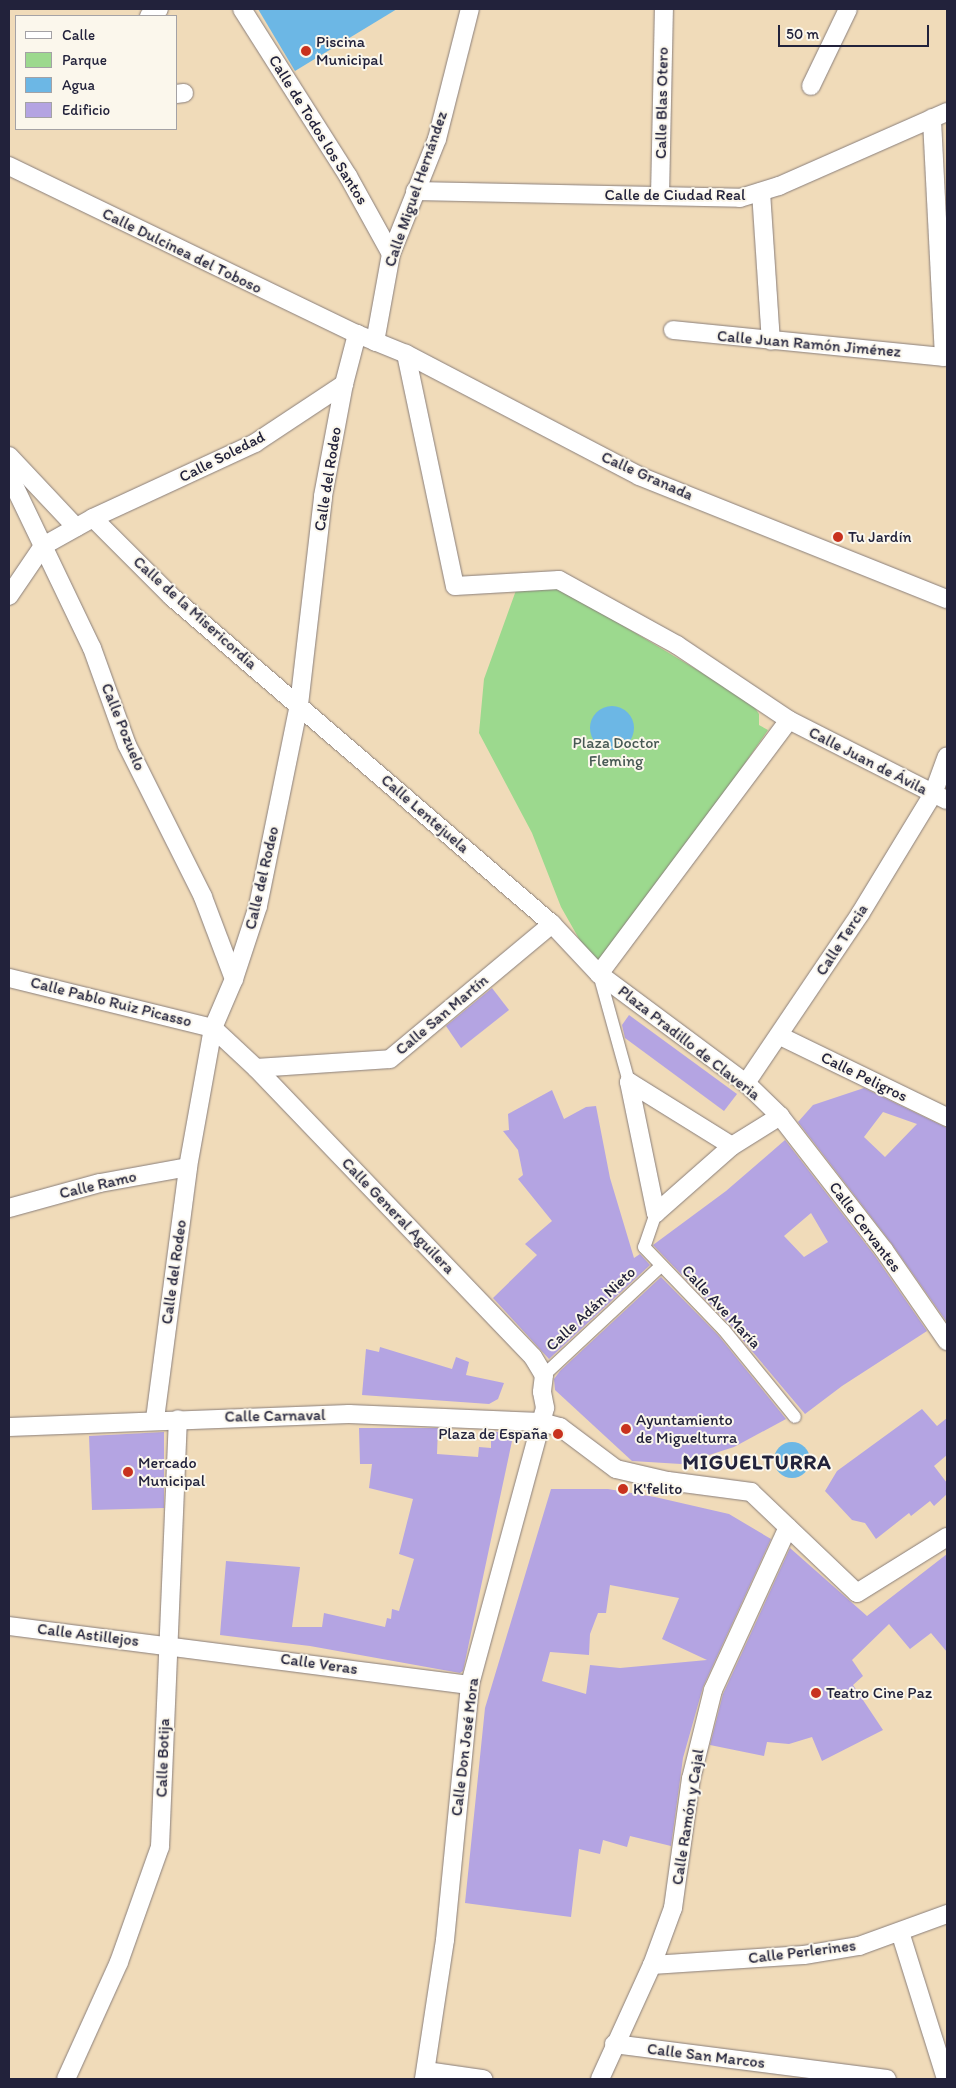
<!DOCTYPE html>
<html>
<head>
<meta charset="utf-8">
<style>
	body { margin:0 }
	#map { position:relative; width:956px; height:2088px; overflow:hidden; background:#f0dbb9; font-family:Itim,sans-serif }
	div>[style] { position:absolute }
	.green>* { inset:0; background:#9cd98e }
	.water>* { inset:0; background:#6cb7e5 }
	.round { border-radius:50% }
	.building>* { inset:0; background:#b4a4e2 }
	.roads { filter:drop-shadow(0 0 1px #897e7a) drop-shadow(0 0 1px #897e7a) }
	.pedestrian>* { height:12px; margin:-6px; padding:0 6px; transform-origin:6px; border-radius:6px; background:#fff }
	.minor>* { height:18px; margin:-9px; padding:0 9px; transform-origin:9px; border-radius:9px; background:#fff }
	.dots>* { width:14px; height:14px; translate:-50% -50%; box-sizing:border-box; border:2px solid #fbf7ec; border-radius:50% }
	span { translate:-50% -50%; white-space:nowrap; text-align:center; line-height:1.15; -webkit-text-stroke:4px #fbf7ec; paint-order:stroke }
	.poi-label { font-size:16px; color:#22223b }
	.left { translate:0 -50%; text-align:left }
	.right { translate:-100% -50%; text-align:right }
	.street-label { font-size:16px; color:#22223b }
	.park-label { font-size:16px; color:#475954 }
	.district-label { font-size:21px; color:#22223b; font-weight:700; letter-spacing:1px }
	.frame { position:absolute; inset:0; border:10px solid #22223b; pointer-events:none }
	.legend { position:absolute; left:15px; top:15px; width:162px; height:115px; box-sizing:border-box; background:#fbf7ec; border:1px solid #a4a2a5; margin:0; padding:6px 9px; list-style:none; font-size:15px; color:#22223b }
	.legend li { display:flex; align-items:center; gap:10px; height:25px }
	.legend b { width:25px; border:1px solid #a4a2a5 }
	.scale { position:absolute; left:778px; top:25px; width:151px; height:22px; box-sizing:border-box; border:2px solid #22223b; border-top:0; padding-left:6px; font-size:15px; line-height:18px; white-space:nowrap; color:#22223b; -webkit-text-stroke:4px #fbf7ec; paint-order:stroke }
</style>
</head>
<body>
<div id="map">
	<div class="green">
		<i style="clip-path:polygon(519px 582px,560px 588px,751px 702px,759px 714px,759px 725px,768px 730px,599px 974px,561px 907px,532px 833px,479px 733px,484px 679px)"></i>
	</div>
	<div class="water">
		<i style="clip-path:polygon(258px 9px,397px 9px,295px 71px)"></i>
		<i class="round" style="left:590px;top:706px;width:44px;height:44px"></i>
		<i class="round" style="left:774px;top:1442px;width:36px;height:36px"></i>
	</div>
	<div class="building">
		<i style="clip-path:polygon(492px 988px,509px 1010px,461px 1048px,446px 1026px)"></i>
		<i style="clip-path:polygon(629px 1015px,737px 1094px,724px 1111px,625px 1038px,622px 1025px)"></i>
		<i style="clip-path:polygon(evenodd,864px 1088px,947px 1128px,946px 1321px,892px 1244px,798px 1122px,813px 1105px,864px 1088px,883px 1112px,917px 1124px,885px 1157px,864px 1137px,883px 1112px)"></i>
		<i style="clip-path:polygon(552px 1090px,564px 1119px,586px 1107px,596px 1106px,610px 1178px,634px 1258px,640px 1254px,650px 1265px,549px 1359px,493px 1298px,537px 1255px,525px 1244px,552px 1221px,518px 1179px,523px 1175px,518px 1150px,503px 1131px,509px 1130px,508px 1114px)"></i>
		<i style="clip-path:polygon(evenodd,785px 1140px,875px 1256px,927px 1331px,842px 1386px,805px 1414px,730px 1325px,653px 1245px,726px 1191px,785px 1140px,811px 1213px,828px 1242px,804px 1257px,784px 1236px,811px 1213px)"></i>
		<i style="clip-path:polygon(661px 1277px,718px 1335px,786px 1419px,734px 1447px,681px 1464px,632px 1461px,555px 1390px,554px 1379px,560px 1371px)"></i>
		<i style="clip-path:polygon(380px 1347px,452px 1369px,456px 1357px,469px 1362px,466px 1375px,504px 1383px,498px 1399px,489px 1404px,362px 1395px,366px 1349px,379px 1352px)"></i>
		<i style="clip-path:polygon(922px 1409px,937px 1426px,947px 1418px,947px 1455px,934px 1466px,947px 1483px,947px 1494px,934px 1506px,930px 1501px,911px 1516px,909px 1513px,876px 1539px,865px 1523px,852px 1520px,825px 1491px,837px 1471px)"></i>
		<i style="clip-path:polygon(359px 1428px,438px 1428px,437px 1454px,478px 1457px,479px 1447px,491px 1448px,491px 1431px,504px 1433px,512px 1441px,463px 1671px,460px 1673px,310px 1646px,220px 1635px,226px 1561px,300px 1567px,292px 1627px,322px 1627px,324px 1613px,385px 1627px,387px 1618px,391px 1619px,392px 1609px,399px 1611px,414px 1559px,399px 1554px,413px 1499px,369px 1488px,372px 1464px,360px 1464px)"></i>
		<i style="clip-path:polygon(164px 1432px,164px 1508px,92px 1510px,89px 1436px)"></i>
		<i style="clip-path:polygon(evenodd,551px 1489px,608px 1489px,655px 1497px,729px 1514px,771px 1539px,703px 1687px,683px 1758px,671px 1846px,630px 1836px,627px 1847px,603px 1840px,600px 1854px,579px 1849px,571px 1917px,465px 1903px,485px 1708px,551px 1489px,610px 1585px,679px 1598px,662px 1639px,707px 1660px,620px 1668px,590px 1665px,586px 1694px,542px 1681px,550px 1652px,589px 1655px,590px 1634px,598px 1613px,606px 1613px,610px 1585px)"></i>
		<i style="clip-path:polygon(790px 1548px,867px 1616px,947px 1554px,947px 1652px,931px 1633px,910px 1649px,889px 1624px,852px 1660px,863px 1676px,853px 1685px,883px 1730px,822px 1761px,812px 1737px,789px 1744px,767px 1742px,764px 1756px,710px 1745px,723px 1694px)"></i>
	</div>
	<div class="roads">
		<div class="pedestrian">
			<i style="left:599px;top:974px;width:112px;rotate:74.5deg"></i>
			<i style="left:656px;top:1213px;width:36px;rotate:109deg"></i>
			<i style="left:644px;top:1247px;width:115px;rotate:46.1deg"></i>
			<i style="left:724px;top:1330px;width:112px;rotate:50.8deg"></i>
			<i style="left:544px;top:1375px;width:160px;rotate:-43deg"></i>
		</div>
		<div class="minor">
			<i style="left:242px;top:9px;width:198px;rotate:57.6deg"></i>
			<i style="left:348px;top:176px;width:89px;rotate:61.1deg"></i>
			<i style="left:149px;top:16px;width:12px;rotate:-35deg"></i>
			<i style="left:811px;top:86px;width:85px;rotate:-64.3deg"></i>
			<i style="left:176px;top:94px;width:8px;rotate:-7deg"></i>
			<i style="left:9px;top:166px;width:386px;rotate:25.8deg"></i>
			<i style="left:357px;top:334px;width:53px;rotate:22.2deg"></i>
			<i style="left:406px;top:354px;width:263px;rotate:27.6deg"></i>
			<i style="left:639px;top:476px;width:332px;rotate:21.8deg"></i>
			<i style="left:415px;top:191px;width:325px;rotate:1.2deg"></i>
			<i style="left:740px;top:198px;width:41px;rotate:-17.1deg"></i>
			<i style="left:779px;top:186px;width:184px;rotate:-23.8deg"></i>
			<i style="left:761px;top:192px;width:149px;rotate:86.2deg"></i>
			<i style="left:660px;top:196px;width:187px;rotate:-88.8deg"></i>
			<i style="left:673px;top:330px;width:272px;rotate:5.7deg"></i>
			<i style="left:944px;top:357px;width:239px;rotate:-92.9deg"></i>
			<i style="left:375px;top:342px;width:89px;rotate:-79.7deg"></i>
			<i style="left:391px;top:254px;width:124px;rotate:-68.2deg"></i>
			<i style="left:437px;top:139px;width:134px;rotate:-75.8deg"></i>
			<i style="left:406px;top:354px;width:237px;rotate:78.1deg"></i>
			<i style="left:455px;top:586px;width:104px;rotate:-3.3deg"></i>
			<i style="left:559px;top:580px;width:135px;rotate:28.8deg"></i>
			<i style="left:677px;top:645px;width:135px;rotate:33.8deg"></i>
			<i style="left:789px;top:720px;width:177px;rotate:26.9deg"></i>
			<i style="left:9px;top:456px;width:98px;rotate:46.7deg"></i>
			<i style="left:9px;top:475px;width:192px;rotate:64.4deg"></i>
			<i style="left:92px;top:648px;width:103px;rotate:70.2deg"></i>
			<i style="left:127px;top:745px;width:170px;rotate:63.4deg"></i>
			<i style="left:203px;top:897px;width:88px;rotate:69.3deg"></i>
			<i style="left:93px;top:518px;width:112px;rotate:45deg"></i>
			<i style="left:172px;top:597px;width:501px;rotate:40.71deg"></i>
			<i style="left:552px;top:924px;width:69px;rotate:46.8deg"></i>
			<i style="left:599px;top:974px;width:183px;rotate:36.6deg"></i>
			<i style="left:746px;top:1083px;width:47px;rotate:44.1deg"></i>
			<i style="left:780px;top:1116px;width:170px;rotate:52.2deg"></i>
			<i style="left:884px;top:1250px;width:111px;rotate:55.3deg"></i>
			<i style="left:9px;top:596px;width:60px;rotate:-55.8deg"></i>
			<i style="left:43px;top:546px;width:57px;rotate:-29.2deg"></i>
			<i style="left:93px;top:518px;width:179px;rotate:-24.8deg"></i>
			<i style="left:255px;top:443px;width:107px;rotate:-33.5deg"></i>
			<i style="left:599px;top:974px;width:317px;rotate:-53.2deg"></i>
			<i style="left:9px;top:978px;width:210px;rotate:13.8deg"></i>
			<i style="left:213px;top:1028px;width:59px;rotate:42.9deg"></i>
			<i style="left:256px;top:1068px;width:400px;rotate:46.2deg"></i>
			<i style="left:533px;top:1357px;width:21px;rotate:59deg"></i>
			<i style="left:544px;top:1375px;width:17px;rotate:97deg"></i>
			<i style="left:542px;top:1392px;width:16px;rotate:79deg"></i>
			<i style="left:545px;top:1408px;width:287px;rotate:105.2deg"></i>
			<i style="left:470px;top:1685px;width:256px;rotate:95.6deg"></i>
			<i style="left:445px;top:1940px;width:141px;rotate:98.6deg"></i>
			<i style="left:780px;top:1036px;width:186px;rotate:25.9deg"></i>
			<i style="left:256px;top:1068px;width:134px;rotate:-3.8deg"></i>
			<i style="left:390px;top:1059px;width:211px;rotate:-39.8deg"></i>
			<i style="left:629px;top:1082px;width:134px;rotate:78.4deg"></i>
			<i style="left:656px;top:1213px;width:101px;rotate:-41.4deg"></i>
			<i style="left:732px;top:1146px;width:57px;rotate:-32deg"></i>
			<i style="left:629px;top:1082px;width:121px;rotate:31.9deg"></i>
			<i style="left:746px;top:1083px;width:204px;rotate:-56deg"></i>
			<i style="left:860px;top:914px;width:140px;rotate:-58.7deg"></i>
			<i style="left:933px;top:794px;width:40px;rotate:-69.8deg"></i>
			<i style="left:9px;top:1208px;width:94px;rotate:-15.4deg"></i>
			<i style="left:100px;top:1183px;width:89px;rotate:-10.3deg"></i>
			<i style="left:155px;top:1419px;width:254px;rotate:-82.5deg"></i>
			<i style="left:188px;top:1167px;width:141px;rotate:-79.8deg"></i>
			<i style="left:213px;top:1028px;width:53px;rotate:-66.8deg"></i>
			<i style="left:234px;top:979px;width:77px;rotate:-71.8deg"></i>
			<i style="left:258px;top:906px;width:205px;rotate:-78.5deg"></i>
			<i style="left:299px;top:705px;width:210px;rotate:-83.4deg"></i>
			<i style="left:323px;top:496px;width:114px;rotate:-79.4deg"></i>
			<i style="left:344px;top:384px;width:52px;rotate:-75.4deg"></i>
			<i style="left:9px;top:1427px;width:340px;rotate:-2.2deg"></i>
			<i style="left:349px;top:1414px;width:192px;rotate:2.4deg"></i>
			<i style="left:541px;top:1422px;width:20px;rotate:15deg"></i>
			<i style="left:560px;top:1427px;width:70px;rotate:36.9deg"></i>
			<i style="left:616px;top:1469px;width:53px;rotate:13deg"></i>
			<i style="left:668px;top:1481px;width:84px;rotate:7.5deg"></i>
			<i style="left:751px;top:1492px;width:146px;rotate:43.6deg"></i>
			<i style="left:857px;top:1593px;width:106px;rotate:-31.9deg"></i>
			<i style="left:9px;top:1626px;width:465px;rotate:7.3deg"></i>
			<i style="left:900px;top:1932px;width:154px;rotate:72.6deg"></i>
			<i style="left:652px;top:1965px;width:152px;rotate:-3.8deg"></i>
			<i style="left:804px;top:1955px;width:56px;rotate:-9.3deg"></i>
			<i style="left:859px;top:1946px;width:94px;rotate:-20deg"></i>
			<i style="left:614px;top:2044px;width:275px;rotate:7.3deg"></i>
			<i style="left:426px;top:2071px;width:58px;rotate:8deg"></i>
			<i style="left:66px;top:2079px;width:128px;rotate:-65.6deg"></i>
			<i style="left:119px;top:1962px;width:122px;rotate:-70.4deg"></i>
			<i style="left:160px;top:1847px;width:428px;rotate:-87.6deg"></i>
			<i style="left:600px;top:2079px;width:125px;rotate:-65.5deg"></i>
			<i style="left:652px;top:1965px;width:61px;rotate:-69.8deg"></i>
			<i style="left:673px;top:1908px;width:130px;rotate:-82.1deg"></i>
			<i style="left:691px;top:1779px;width:92px;rotate:-76.1deg"></i>
			<i style="left:713px;top:1690px;width:179px;rotate:-65.3deg"></i>
		</div>
	</div>
	<div class="dots">
		<i style="left:306px;top:51px;background:#c8321e"></i>
		<i style="left:838px;top:537px;background:#c8321e"></i>
		<i style="left:626px;top:1429px;background:#c8321e"></i>
		<i style="left:558px;top:1434px;background:#c8321e"></i>
		<i style="left:128px;top:1472px;background:#c8321e"></i>
		<i style="left:623px;top:1489px;background:#c8321e"></i>
		<i style="left:816px;top:1693px;background:#c8321e"></i>
	</div>
	<div class="poi-label">
		<span class="left" style="left:316px;top:51px">Piscina<br>Municipal</span>
		<span class="left" style="left:848px;top:537px">Tu Jardín</span>
		<span class="left" style="left:636px;top:1429px">Ayuntamiento<br>de Miguelturra</span>
		<span class="right" style="left:548px;top:1434px">Plaza de España</span>
		<span class="left" style="left:138px;top:1472px">Mercado<br>Municipal</span>
		<span class="left" style="left:633px;top:1489px">K'felito</span>
		<span class="left" style="left:826px;top:1693px">Teatro Cine Paz</span>
	</div>
	<div class="street-label">
		<span style="left:662px;top:103px;rotate:-89deg">Calle Blas Otero</span>
		<span style="left:318px;top:130px;rotate:58deg">Calle de Todos los Santos</span>
		<span style="left:416px;top:189px;rotate:-71deg">Calle Miguel Hernández</span>
		<span style="left:675px;top:195px">Calle de Ciudad Real</span>
		<span style="left:182px;top:251px;rotate:26deg">Calle Dulcinea del Toboso</span>
		<span style="left:809px;top:344px;rotate:5deg">Calle Juan Ramón Jiménez</span>
		<span style="left:222px;top:457px;rotate:-27deg">Calle Soledad</span>
		<span style="left:647px;top:476px;rotate:24deg">Calle Granada</span>
		<span style="left:328px;top:479px;rotate:-81deg">Calle del Rodeo</span>
		<span style="left:195px;top:613px;rotate:42deg">Calle de la Misericordia</span>
		<span style="left:123px;top:727px;rotate:68deg">Calle Pozuelo</span>
		<span style="left:868px;top:761px;rotate:27deg">Calle Juan de Ávila</span>
		<span style="left:425px;top:814px;rotate:41deg">Calle Lentejuela</span>
		<span style="left:262px;top:878px;rotate:-77deg">Calle del Rodeo</span>
		<span style="left:842px;top:940px;rotate:-57deg">Calle Tercia</span>
		<span style="left:111px;top:1002px;rotate:14deg">Calle Pablo Ruiz Picasso</span>
		<span style="left:442px;top:1015px;rotate:-40deg">Calle San Martín</span>
		<span style="left:689px;top:1043px;rotate:38deg">Plaza Pradillo de Claveria</span>
		<span style="left:864px;top:1077px;rotate:26deg">Calle Peligros</span>
		<span style="left:98px;top:1185px;rotate:-13deg">Calle Ramo</span>
		<span style="left:398px;top:1216px;rotate:46deg">Calle General Aguilera</span>
		<span style="left:865px;top:1227px;rotate:53deg">Calle Cervantes</span>
		<span style="left:174px;top:1272px;rotate:-82deg">Calle del Rodeo</span>
		<span style="left:721px;top:1307px;rotate:47deg">Calle Ave María</span>
		<span style="left:591px;top:1309px;rotate:-43deg">Calle Adán Nieto</span>
		<span style="left:275px;top:1416px;rotate:-1deg">Calle Carnaval</span>
		<span style="left:88px;top:1635px;rotate:7deg">Calle Astillejos</span>
		<span style="left:319px;top:1664px;rotate:8deg">Calle Veras</span>
		<span style="left:465px;top:1747px;rotate:-83deg">Calle Don José Mora</span>
		<span style="left:163px;top:1758px;rotate:-88deg">Calle Botija</span>
		<span style="left:688px;top:1817px;rotate:-81deg">Calle Ramón y Cajal</span>
		<span style="left:802px;top:1952px;rotate:-7deg">Calle Perlerines</span>
		<span style="left:706px;top:2056px;rotate:7deg">Calle San Marcos</span>
	</div>
	<div class="park-label">
		<span style="left:616px;top:752px">Plaza Doctor<br>Fleming</span>
	</div>
	<div class="district-label">
		<span style="left:757px;top:1462px">MIGUELTURRA</span>
	</div>
	<div class="frame"></div>
	<ul class="legend">
	<li><b style="height:6px;background:#fff"></b>Calle</li>
	<li><b style="height:14px;background:#9cd98e"></b>Parque</li>
	<li><b style="height:14px;background:#6cb7e5"></b>Agua</li>
	<li><b style="height:14px;background:#b4a4e2"></b>Edificio</li>
	</ul>
	<div class="scale">50 m</div>
</div>
</body>
</html>
